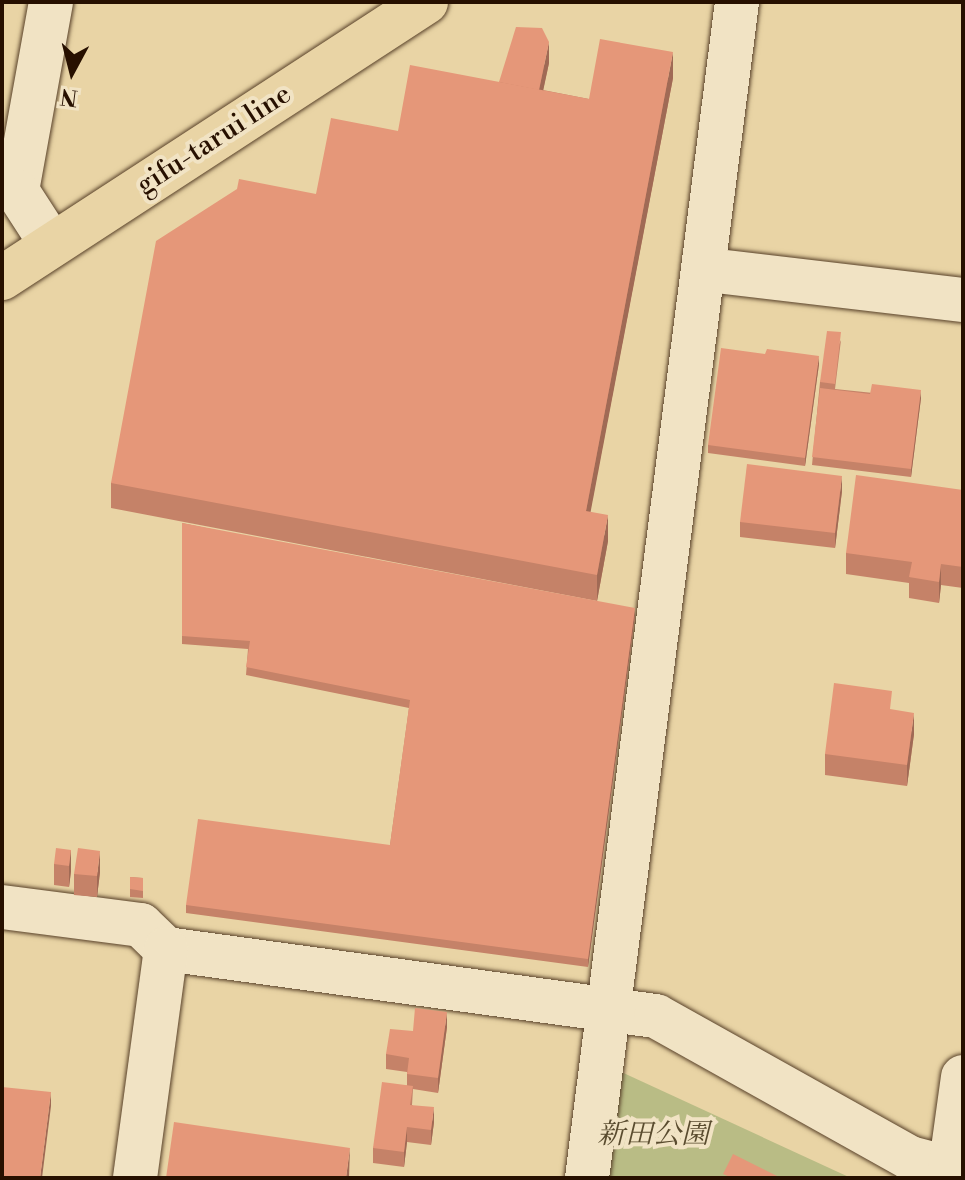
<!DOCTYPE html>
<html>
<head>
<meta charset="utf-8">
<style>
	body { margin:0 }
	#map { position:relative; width:965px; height:1180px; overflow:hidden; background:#e9d4a5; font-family:"Libre Bodoni","Noto Serif JP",serif }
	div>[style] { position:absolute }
	.green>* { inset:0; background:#b9bc85 }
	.roads { filter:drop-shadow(0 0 2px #584129) drop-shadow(0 0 2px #584129) }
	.minor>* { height:44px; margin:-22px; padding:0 22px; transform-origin:22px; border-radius:22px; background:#f1e3c4 }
	.major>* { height:44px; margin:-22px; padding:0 22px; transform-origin:22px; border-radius:22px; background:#e9d4a5 }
	.wall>* { inset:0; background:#c58268 }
	.shaded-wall>* { inset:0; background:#a06a55 }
	.building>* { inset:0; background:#e59779 }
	span { translate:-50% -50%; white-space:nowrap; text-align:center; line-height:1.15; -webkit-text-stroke:8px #f1e3c4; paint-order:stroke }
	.street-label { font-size:28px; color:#271000 }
	.park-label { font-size:28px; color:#5a4c2f; font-style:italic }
	.frame { position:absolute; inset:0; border:4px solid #271000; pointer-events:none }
	.north { position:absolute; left:32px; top:32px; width:80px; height:80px; -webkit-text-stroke:6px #f1e3c4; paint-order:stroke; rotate:187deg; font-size:22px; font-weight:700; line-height:32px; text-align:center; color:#271000 }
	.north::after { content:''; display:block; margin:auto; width:28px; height:36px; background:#271000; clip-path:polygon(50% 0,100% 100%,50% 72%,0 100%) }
</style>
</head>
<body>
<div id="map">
	<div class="green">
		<i style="clip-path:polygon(617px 1070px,851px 1178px,601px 1178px)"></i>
	</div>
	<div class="roads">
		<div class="minor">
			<i style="left:51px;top:2px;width:192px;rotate:100.2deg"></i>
			<i style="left:17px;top:191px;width:64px;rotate:57.1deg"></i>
			<i style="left:708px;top:270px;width:257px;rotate:6.7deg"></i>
			<i style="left:2px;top:907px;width:140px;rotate:7.4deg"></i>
			<i style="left:141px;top:925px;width:35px;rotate:44deg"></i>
			<i style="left:166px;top:949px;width:495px;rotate:7.8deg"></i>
			<i style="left:656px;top:1016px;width:291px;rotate:29.2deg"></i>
			<i style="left:910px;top:1158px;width:55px;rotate:14.8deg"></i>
			<i style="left:135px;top:1178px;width:231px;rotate:-82.3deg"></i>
			<i style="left:587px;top:1178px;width:1186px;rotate:-82.73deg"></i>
			<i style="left:949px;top:1178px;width:102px;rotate:-82.1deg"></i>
		</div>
		<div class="major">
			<i style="left:2px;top:278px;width:506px;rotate:-33.06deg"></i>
		</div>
	</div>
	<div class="wall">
		<i style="clip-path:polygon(549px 63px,543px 90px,589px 99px,673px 78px,590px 512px,608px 541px,597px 601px,111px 508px,111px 483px,316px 194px,398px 131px,499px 82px)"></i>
		<i style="clip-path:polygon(841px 340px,835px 389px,921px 398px,911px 477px,812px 465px,820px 382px)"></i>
		<i style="clip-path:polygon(819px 364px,805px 466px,708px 453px,708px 445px)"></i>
		<i style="clip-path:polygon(963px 490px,963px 588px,941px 585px,939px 603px,909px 598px,909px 583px,846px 574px,846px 553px)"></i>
		<i style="clip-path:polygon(842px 491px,835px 548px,740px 537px,740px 522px)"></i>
		<i style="clip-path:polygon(182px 523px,635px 616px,588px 967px,186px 913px,186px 905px,390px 845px,409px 708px,246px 675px,248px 649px,182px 644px)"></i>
		<i style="clip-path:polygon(892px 710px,914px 734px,907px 786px,825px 775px,825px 754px)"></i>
		<i style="clip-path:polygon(71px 850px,71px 871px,69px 887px,54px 885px,54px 864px)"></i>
		<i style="clip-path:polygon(100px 872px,97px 897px,74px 895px,74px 874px)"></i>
		<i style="clip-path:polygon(130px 877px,143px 878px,143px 898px,130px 897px)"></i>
		<i style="clip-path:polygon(447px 1027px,438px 1093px,413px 1089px,412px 1105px,434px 1122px,431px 1145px,407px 1142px,404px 1167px,373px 1163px,373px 1148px,407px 1085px,407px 1072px,386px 1069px,386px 1054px,413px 1031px)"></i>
	</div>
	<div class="shaded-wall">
		<i style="clip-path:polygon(549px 42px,549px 63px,538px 115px,538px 94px)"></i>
		<i style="clip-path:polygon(673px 52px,673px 78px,586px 536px,586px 511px)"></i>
		<i style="clip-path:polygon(819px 356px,819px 364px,805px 466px,805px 458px)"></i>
		<i style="clip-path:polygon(921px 390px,921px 398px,911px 477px,911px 469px)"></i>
		<i style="clip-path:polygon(842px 476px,842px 491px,835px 548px,835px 533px)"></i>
		<i style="clip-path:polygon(608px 515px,608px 541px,597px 601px,597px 575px)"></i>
		<i style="clip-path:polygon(941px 564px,941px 585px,939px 603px,939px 582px)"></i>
		<i style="clip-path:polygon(635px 608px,635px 616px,588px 967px,588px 959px)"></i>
		<i style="clip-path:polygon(914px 713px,914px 734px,907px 786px,907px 765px)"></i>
		<i style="clip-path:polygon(71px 850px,71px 871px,69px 887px,69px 866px)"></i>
		<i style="clip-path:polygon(100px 851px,100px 872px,97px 897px,97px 876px)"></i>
		<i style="clip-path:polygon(447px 1012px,447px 1027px,438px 1093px,438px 1078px)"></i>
		<i style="clip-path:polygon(51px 1092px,51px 1106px,42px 1178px,40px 1178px)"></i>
		<i style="clip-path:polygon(434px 1107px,434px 1122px,431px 1145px,431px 1130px)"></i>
		<i style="clip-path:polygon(407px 1127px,407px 1142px,404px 1167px,404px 1152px)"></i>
		<i style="clip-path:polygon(350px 1148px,349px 1178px,346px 1178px)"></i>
	</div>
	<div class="building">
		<i style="clip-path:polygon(516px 27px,542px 28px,549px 42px,539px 90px,499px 82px)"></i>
		<i style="clip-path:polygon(600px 39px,673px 52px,586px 511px,608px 515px,597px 575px,111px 483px,156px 241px,237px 189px,239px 179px,316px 194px,331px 118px,398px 131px,410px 65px,589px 99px)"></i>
		<i style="clip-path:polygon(827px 331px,841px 332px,835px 384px,820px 382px)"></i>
		<i style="clip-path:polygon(721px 348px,765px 354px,767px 349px,819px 356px,805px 458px,708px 445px)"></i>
		<i style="clip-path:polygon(872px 384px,921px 390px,911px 469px,812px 457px,820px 388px,870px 394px)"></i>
		<i style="clip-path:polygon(747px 464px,842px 476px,835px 533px,740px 522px)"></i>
		<i style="clip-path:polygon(856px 475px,963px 490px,963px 567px,941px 564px,939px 582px,909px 577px,912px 562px,846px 553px)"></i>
		<i style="clip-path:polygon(182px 523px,635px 608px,588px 959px,186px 905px,198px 819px,390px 845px,410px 700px,246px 667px,250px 641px,182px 636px)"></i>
		<i style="clip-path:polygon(834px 683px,892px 691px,890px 709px,914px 713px,907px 765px,825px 754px)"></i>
		<i style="clip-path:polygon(56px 848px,71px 850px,69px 866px,54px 864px)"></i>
		<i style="clip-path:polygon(78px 848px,100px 851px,97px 876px,74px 874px)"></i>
		<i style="clip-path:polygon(130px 877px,143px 878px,143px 891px,130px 889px)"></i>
		<i style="clip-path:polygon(415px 1008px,447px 1012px,438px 1078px,407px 1074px,409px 1058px,386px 1054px,390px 1029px,413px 1031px)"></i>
		<i style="clip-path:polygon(382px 1082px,413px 1086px,410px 1105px,434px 1107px,431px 1130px,407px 1127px,404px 1152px,373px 1148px)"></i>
		<i style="clip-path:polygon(2px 1087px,51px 1092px,40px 1178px,2px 1178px)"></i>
		<i style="clip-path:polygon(174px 1122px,350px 1148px,346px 1178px,166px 1178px)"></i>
		<i style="clip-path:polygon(733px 1154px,777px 1176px,776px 1178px,732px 1178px,723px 1174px)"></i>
	</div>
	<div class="street-label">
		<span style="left:214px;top:140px;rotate:-33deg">gifu-tarui line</span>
	</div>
	<div class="park-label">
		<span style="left:653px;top:1135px">新田公園</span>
	</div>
	<div class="frame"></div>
	<div class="north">N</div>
</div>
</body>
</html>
